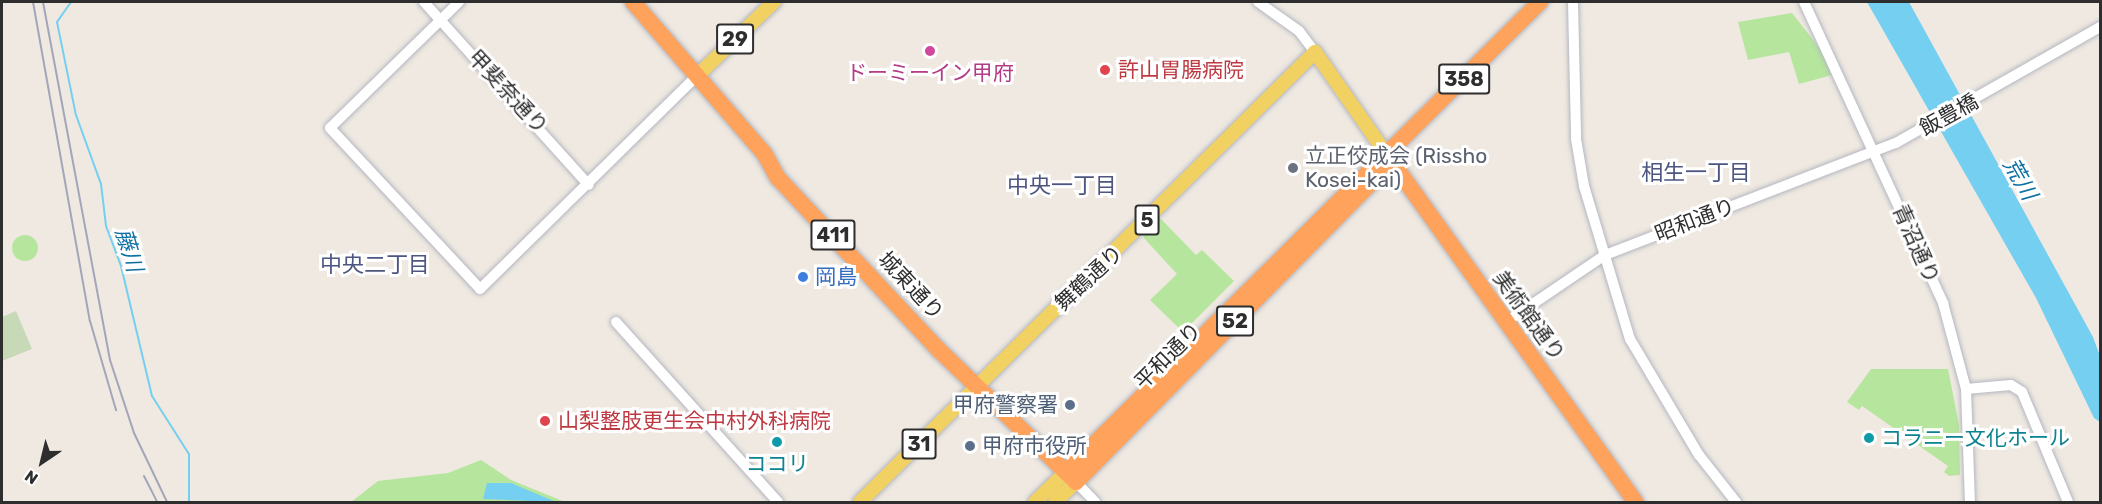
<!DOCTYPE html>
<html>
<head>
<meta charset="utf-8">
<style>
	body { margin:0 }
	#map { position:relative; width:2102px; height:504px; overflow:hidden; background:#efe9e1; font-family:Rubik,"Noto Sans JP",sans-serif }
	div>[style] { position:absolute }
	.green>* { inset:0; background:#b6e59e }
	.round { border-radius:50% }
	.cemetery>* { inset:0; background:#c8d9b8 }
	.water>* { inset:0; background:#75cff0 }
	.stream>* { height:2px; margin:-1px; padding:0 1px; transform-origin:1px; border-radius:1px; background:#75cff0 }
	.roads { filter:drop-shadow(0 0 2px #b4b7c1) drop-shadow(0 0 2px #b4b7c1) }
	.minor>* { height:10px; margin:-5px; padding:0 5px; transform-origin:5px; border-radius:5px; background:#fff }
	.major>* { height:14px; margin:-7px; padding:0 7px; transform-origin:7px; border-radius:7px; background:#f2d163 }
	.highway>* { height:16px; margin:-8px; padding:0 8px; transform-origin:8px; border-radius:8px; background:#ffa35c }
	.rail>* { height:2px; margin:-1px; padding:0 1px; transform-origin:1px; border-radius:1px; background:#a3a6b8 }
	.dots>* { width:16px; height:16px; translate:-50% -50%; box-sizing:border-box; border:3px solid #fff; border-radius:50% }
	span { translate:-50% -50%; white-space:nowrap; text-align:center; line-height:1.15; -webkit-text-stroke:6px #fff; paint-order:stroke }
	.shield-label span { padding:2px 4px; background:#fff; border:2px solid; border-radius:4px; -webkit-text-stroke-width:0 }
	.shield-label { font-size:20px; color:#2e2e2e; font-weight:700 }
	.health-label { font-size:21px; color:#be3a42 }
	.left { translate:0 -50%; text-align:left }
	.hotel-label { font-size:21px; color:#b23c85 }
	.street-label { font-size:21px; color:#2e2e2e }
	.worship-label { font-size:21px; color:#5b616d }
	.shop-label { font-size:21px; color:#366cbe }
	.service-label { font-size:21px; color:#4e5e75 }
	.right { translate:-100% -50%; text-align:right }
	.culture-label { font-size:21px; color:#0d838f }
	.neighbourhood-label { font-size:22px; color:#4d5680 }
	.water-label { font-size:22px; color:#0d6fa3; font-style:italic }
	.frame { position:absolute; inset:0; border:3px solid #2e2e2e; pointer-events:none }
	.north { position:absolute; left:12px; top:432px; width:60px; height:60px; -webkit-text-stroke:4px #fff; paint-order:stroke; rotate:215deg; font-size:16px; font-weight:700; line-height:24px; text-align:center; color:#2e2e2e }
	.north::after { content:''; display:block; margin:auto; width:21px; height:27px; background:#2e2e2e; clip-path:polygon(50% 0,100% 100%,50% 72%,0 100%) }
</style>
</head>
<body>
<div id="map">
	<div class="green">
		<i style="clip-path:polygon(1792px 13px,1824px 54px,1832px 75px,1799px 84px,1789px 52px,1748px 60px,1738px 22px)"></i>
		<i style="clip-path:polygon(1159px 217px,1196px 255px,1202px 250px,1234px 281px,1183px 332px,1150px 300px,1177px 274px,1143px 237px)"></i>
		<i class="round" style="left:12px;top:235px;width:26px;height:26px"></i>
		<i style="clip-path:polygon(1871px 369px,1948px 369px,1959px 425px,1960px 475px,1949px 476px,1944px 472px,1948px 466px,1862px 406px,1859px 410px,1847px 402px)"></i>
		<i style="clip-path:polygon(481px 460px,511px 480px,565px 502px,351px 502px,378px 481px,448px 473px)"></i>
	</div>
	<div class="cemetery">
		<i style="clip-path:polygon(16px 311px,32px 349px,2px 361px,2px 317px)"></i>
	</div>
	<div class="water">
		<i style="clip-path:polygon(1867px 2px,1909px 2px,2093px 337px,2100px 356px,2100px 422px,2094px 418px,2036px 298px)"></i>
		<i style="clip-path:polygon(487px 483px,511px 483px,556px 502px,483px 499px)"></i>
	</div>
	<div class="stream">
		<i style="left:71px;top:2px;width:24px;rotate:125deg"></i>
		<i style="left:57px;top:22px;width:95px;rotate:78.5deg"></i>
		<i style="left:76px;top:115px;width:73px;rotate:70.1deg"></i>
		<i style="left:101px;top:184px;width:42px;rotate:83.2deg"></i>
		<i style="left:106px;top:226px;width:43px;rotate:69.4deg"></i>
		<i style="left:121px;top:266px;width:134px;rotate:76.6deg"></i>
		<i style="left:152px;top:396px;width:69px;rotate:57.5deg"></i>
		<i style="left:189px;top:454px;width:48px;rotate:90deg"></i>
	</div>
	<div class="roads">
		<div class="minor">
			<i style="left:424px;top:2px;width:246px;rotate:48deg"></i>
			<i style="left:459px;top:2px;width:180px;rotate:135.7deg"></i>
			<i style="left:330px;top:128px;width:220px;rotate:47deg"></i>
			<i style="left:480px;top:289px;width:304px;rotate:-44.5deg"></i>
			<i style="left:1258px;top:2px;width:50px;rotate:35.3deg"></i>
			<i style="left:1299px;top:31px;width:26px;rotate:53deg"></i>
			<i style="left:1573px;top:2px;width:137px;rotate:88.7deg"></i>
			<i style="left:1576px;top:139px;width:48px;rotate:80.3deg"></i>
			<i style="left:1584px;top:186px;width:160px;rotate:73.3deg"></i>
			<i style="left:1630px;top:339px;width:135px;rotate:59.3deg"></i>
			<i style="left:1699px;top:455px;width:60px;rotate:51.8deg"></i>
			<i style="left:1804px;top:2px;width:332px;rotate:65.2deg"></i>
			<i style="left:1943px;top:303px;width:89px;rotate:75deg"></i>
			<i style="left:1966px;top:389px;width:113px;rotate:88deg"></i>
			<i style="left:616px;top:322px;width:242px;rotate:48deg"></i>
			<i style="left:1506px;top:322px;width:120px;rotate:-34.1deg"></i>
			<i style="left:1605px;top:255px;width:312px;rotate:-21.1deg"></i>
			<i style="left:1896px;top:143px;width:235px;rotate:-29.6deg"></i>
			<i style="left:1966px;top:389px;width:45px;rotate:-5.1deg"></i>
			<i style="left:2011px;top:385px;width:13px;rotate:32deg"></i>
			<i style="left:2022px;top:392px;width:119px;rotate:67.3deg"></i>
			<i style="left:1076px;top:482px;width:28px;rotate:46deg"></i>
		</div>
		<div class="major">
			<i style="left:697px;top:76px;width:107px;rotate:-43.9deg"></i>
			<i style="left:860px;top:502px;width:640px;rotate:-44.68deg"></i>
			<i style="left:1315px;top:52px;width:126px;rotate:55deg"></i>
			<i style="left:1035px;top:502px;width:43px;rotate:-44.1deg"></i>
			<i style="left:1055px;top:502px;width:29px;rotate:-44deg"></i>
		</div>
		<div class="highway">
			<i style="left:633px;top:2px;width:200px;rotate:49.1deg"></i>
			<i style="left:764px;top:153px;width:29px;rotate:61deg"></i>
			<i style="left:778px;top:178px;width:236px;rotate:46.9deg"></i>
			<i style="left:939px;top:350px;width:190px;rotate:43.9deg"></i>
			<i style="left:1076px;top:482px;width:423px;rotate:-45.4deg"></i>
			<i style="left:1373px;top:181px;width:30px;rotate:-62deg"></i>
			<i style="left:1387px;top:155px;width:427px;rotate:54.4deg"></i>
			<i style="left:1066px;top:472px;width:668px;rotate:-44.76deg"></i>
		</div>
	</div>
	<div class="rail">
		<i style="left:33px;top:2px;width:324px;rotate:79.9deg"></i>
		<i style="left:90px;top:321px;width:93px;rotate:73.7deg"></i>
		<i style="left:43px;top:2px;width:364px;rotate:79.4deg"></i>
		<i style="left:110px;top:360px;width:77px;rotate:71.8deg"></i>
		<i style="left:134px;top:433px;width:76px;rotate:64.4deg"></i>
		<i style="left:144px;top:476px;width:29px;rotate:63deg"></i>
	</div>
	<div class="dots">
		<i style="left:930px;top:51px;background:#d1479c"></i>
		<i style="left:1105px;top:70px;background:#e0444e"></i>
		<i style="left:1293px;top:168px;background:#6b7280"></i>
		<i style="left:803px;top:277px;background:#3f7fe0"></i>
		<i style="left:1070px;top:405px;background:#5c6f8a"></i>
		<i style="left:545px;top:421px;background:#e0444e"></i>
		<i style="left:1869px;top:438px;background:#0f9aa8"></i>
		<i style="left:777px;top:442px;background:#0f9aa8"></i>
		<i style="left:970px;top:446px;background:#5c6f8a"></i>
	</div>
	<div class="shield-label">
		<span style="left:735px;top:39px">29</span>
		<span style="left:1464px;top:79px">358</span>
		<span style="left:1147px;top:220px">5</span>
		<span style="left:833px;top:235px">411</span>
		<span style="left:1235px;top:321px">52</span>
		<span style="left:919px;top:444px">31</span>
	</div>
	<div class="health-label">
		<span class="left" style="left:1118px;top:70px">許山胃腸病院</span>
		<span class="left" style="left:558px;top:421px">山梨整肢更生会中村外科病院</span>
	</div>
	<div class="hotel-label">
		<span style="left:930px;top:73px">ドーミーイン甲府</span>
	</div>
	<div class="street-label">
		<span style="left:508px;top:92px;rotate:47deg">甲斐奈通り</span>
		<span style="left:1949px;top:115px;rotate:-29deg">飯豊橋</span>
		<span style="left:1695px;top:220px;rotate:-21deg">昭和通り</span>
		<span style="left:1916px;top:244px;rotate:66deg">青沼通り</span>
		<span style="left:1089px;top:278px;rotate:-43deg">舞鶴通り</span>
		<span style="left:911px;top:286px;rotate:47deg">城東通り</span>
		<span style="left:1529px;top:316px;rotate:54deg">美術館通り</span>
		<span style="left:1168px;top:356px;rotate:-45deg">平和通り</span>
	</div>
	<div class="worship-label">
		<span class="left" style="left:1305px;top:168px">立正佼成会 (Rissho<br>Kosei-kai)</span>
	</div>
	<div class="shop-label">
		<span class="left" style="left:815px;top:277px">岡島</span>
	</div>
	<div class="service-label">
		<span class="right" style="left:1058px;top:405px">甲府警察署</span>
		<span class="left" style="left:982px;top:446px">甲府市役所</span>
	</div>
	<div class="culture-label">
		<span class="left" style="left:1881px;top:438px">コラニー文化ホール</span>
		<span style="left:777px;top:464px">ココリ</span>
	</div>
	<div class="neighbourhood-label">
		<span style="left:1696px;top:173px">相生一丁目</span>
		<span style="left:1062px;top:186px">中央一丁目</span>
		<span style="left:375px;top:265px">中央二丁目</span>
	</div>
	<div class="water-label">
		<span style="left:2020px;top:179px;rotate:60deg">荒川</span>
		<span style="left:129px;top:250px;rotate:73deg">藤川</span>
	</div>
	<div class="frame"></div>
	<div class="north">N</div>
</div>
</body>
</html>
